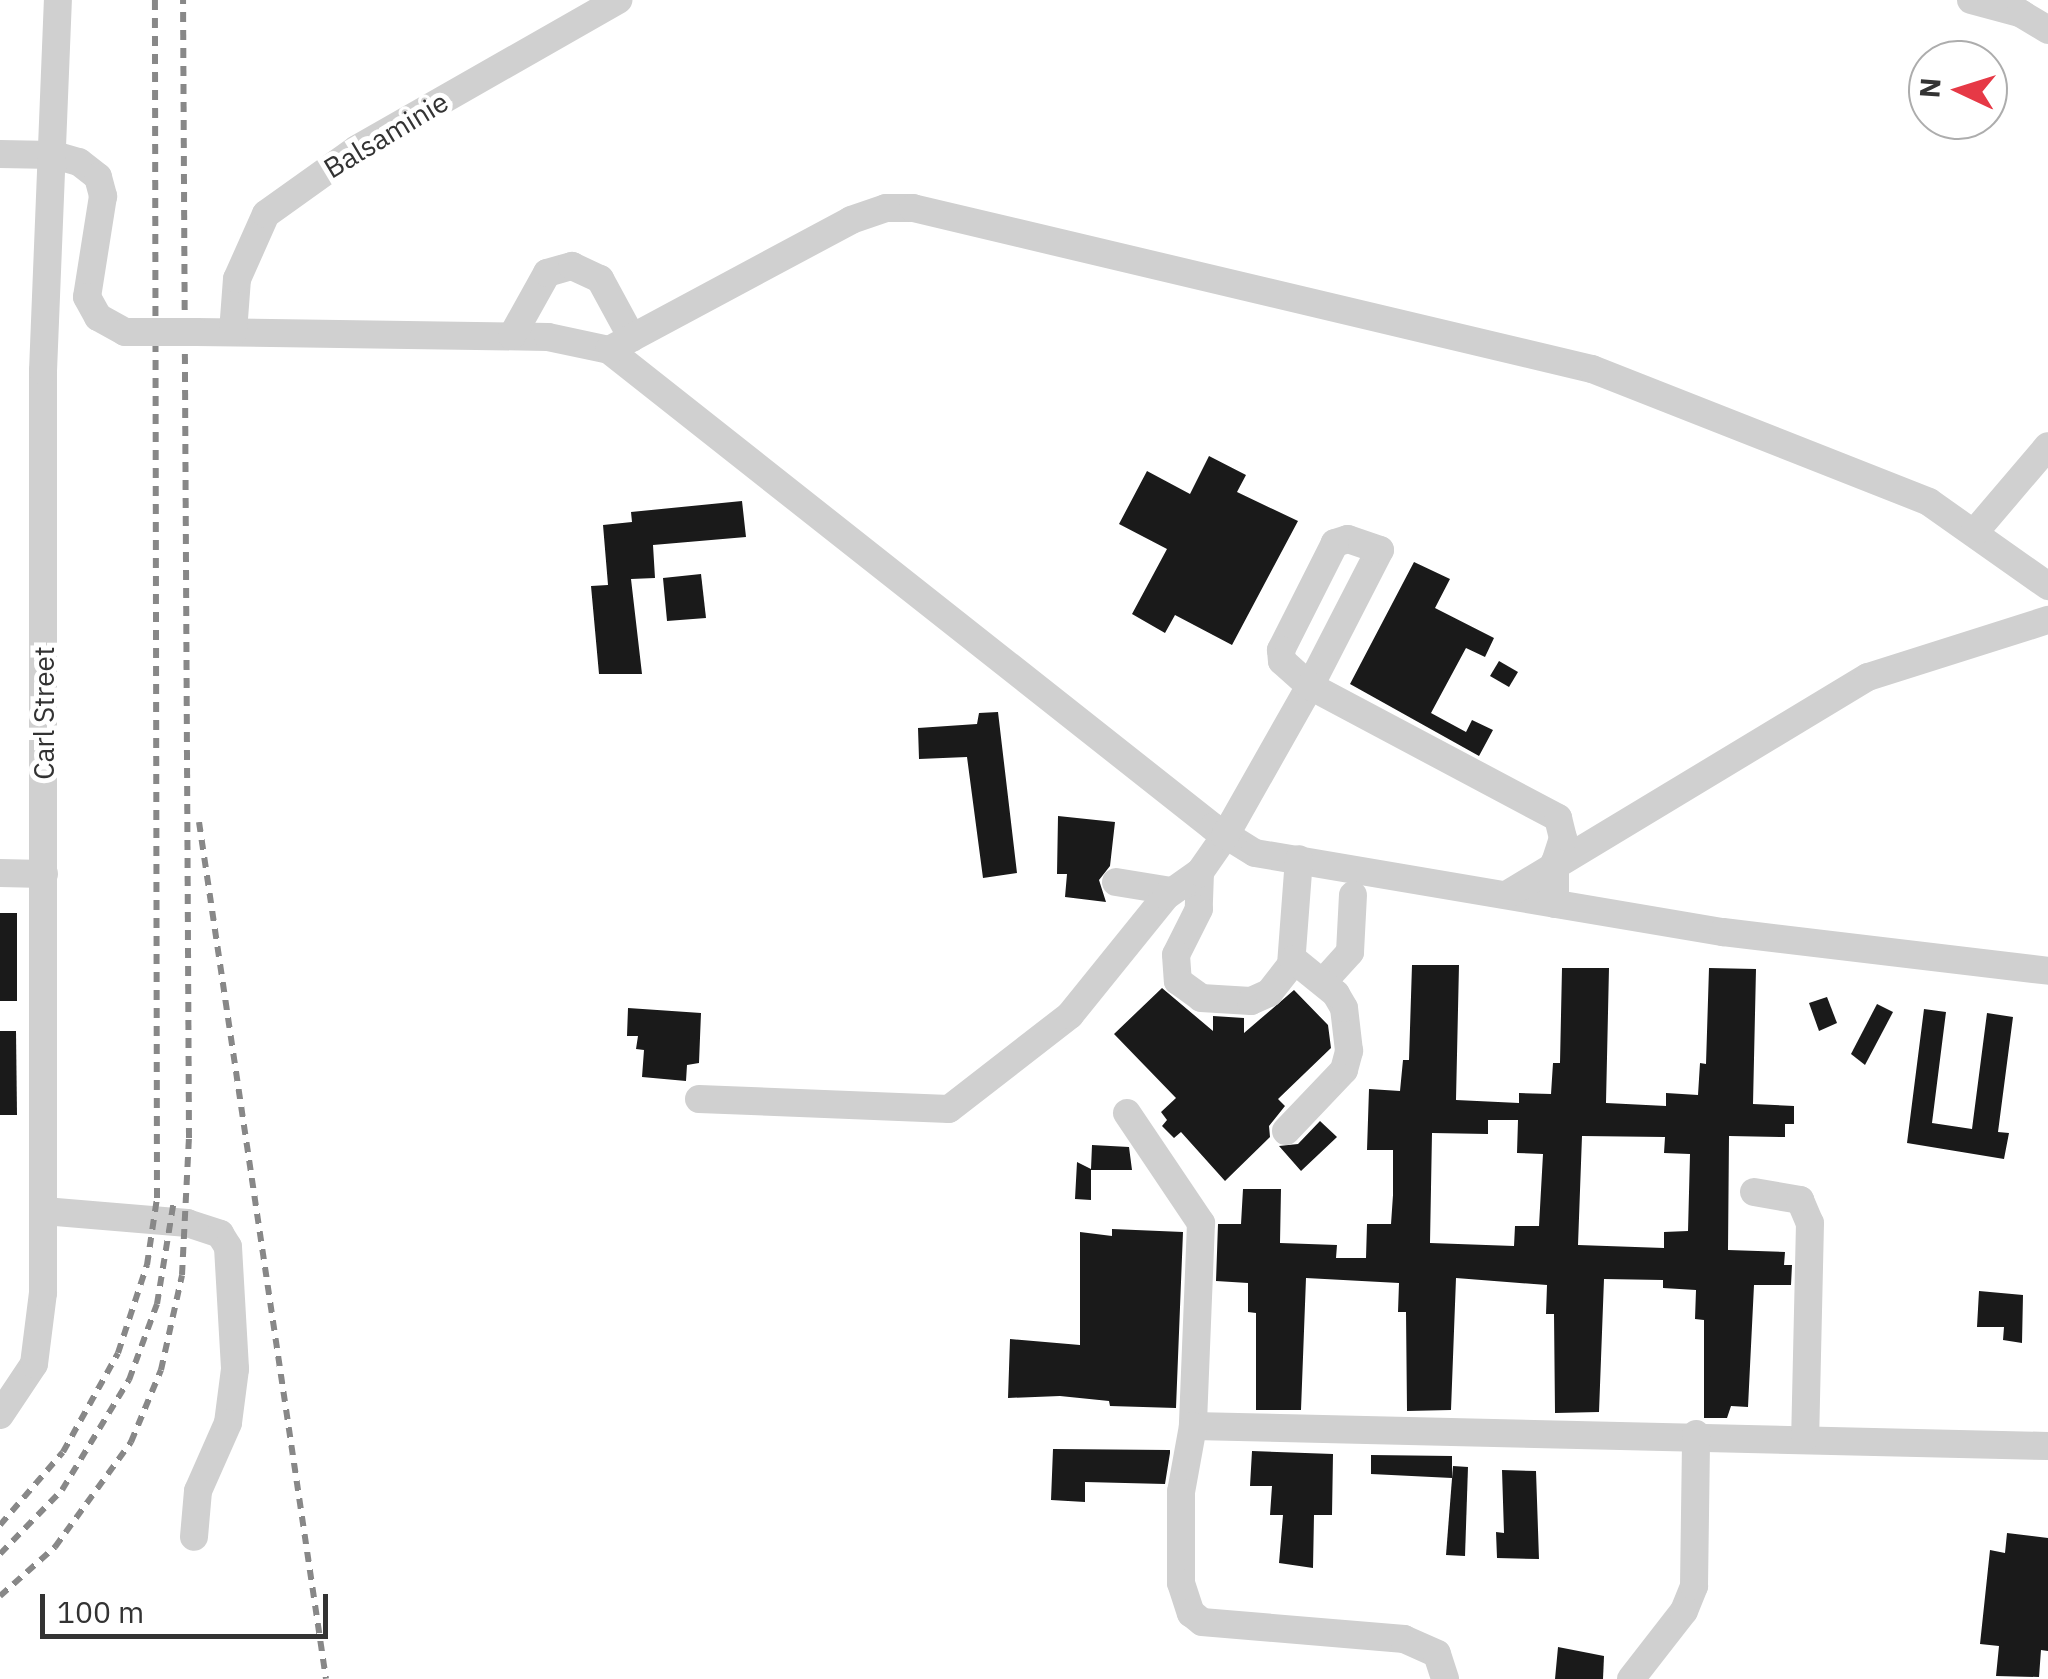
<!DOCTYPE html>
<html>
<head>
<meta charset="utf-8">
<style>
	body { margin:0 }
	#map { position:relative; width:2048px; height:1679px; overflow:hidden; background:#fff; font-family:"IBM Plex Sans",sans-serif }
	div>[style] { position:absolute }
	.building>* { inset:0; background:#1a1a1a }
	.minor>* { height:28px; margin:-14px; padding:0 14px; transform-origin:14px; border-radius:14px; background:#d0d0d0 }
	.rail>* { height:6px; margin-top:-3px; transform-origin:0; background:repeating-linear-gradient(90deg,#888 0 10px,transparent 0 18px) }
	.minor-bridge>* { height:28px; margin:-14px; padding:0 14px; transform-origin:14px; border-radius:14px; background:#d0d0d0 }
	span { translate:-50% -50%; white-space:nowrap; text-align:center; line-height:1.15; -webkit-text-stroke:10px #fff; paint-order:stroke }
	.street-label { font-size:28px; color:#333 }
	.north { position:absolute; left:1908px; top:40px; width:100px; height:100px; box-sizing:border-box; background:#fff; border:2px solid #adadad; border-radius:50%; rotate:274deg; font-size:28px; font-weight:700; line-height:40px; text-align:center; color:#333 }
	.north::after { content:''; display:block; margin:auto; width:35px; height:45px; background:#e63946; clip-path:polygon(50% 0,100% 100%,50% 72%,0 100%) }
	.scale { position:absolute; left:40px; top:1594px; width:288px; height:45px; box-sizing:border-box; border:5px solid #333; border-top:0; padding-left:12px; font-size:30px; line-height:35px; white-space:nowrap; color:#333; -webkit-text-stroke:8px #fff; paint-order:stroke }
</style>
</head>
<body>
<div id="map">
	<div class="building">
		<i style="clip-path:polygon(1209px 456px,1246px 475px,1237px 492px,1298px 521px,1232px 645px,1175px 615px,1165px 633px,1132px 614px,1167px 549px,1119px 524px,1147px 471px,1190px 494px)"></i>
		<i style="clip-path:polygon(742px 501px,746px 537px,653px 545px,655px 578px,631px 579px,642px 674px,599px 674px,591px 586px,608px 585px,603px 525px,632px 522px,631px 512px)"></i>
		<i style="clip-path:polygon(1414px 562px,1450px 579px,1435px 608px,1494px 638px,1485px 657px,1466px 648px,1431px 713px,1466px 732px,1472px 720px,1493px 730px,1479px 756px,1350px 684px)"></i>
		<i style="clip-path:polygon(701px 574px,706px 618px,667px 621px,663px 578px)"></i>
		<i style="clip-path:polygon(1499px 661px,1518px 672px,1509px 687px,1490px 676px)"></i>
		<i style="clip-path:polygon(998px 712px,1017px 873px,983px 878px,967px 757px,919px 759px,918px 728px,977px 724px,979px 713px)"></i>
		<i style="clip-path:polygon(1058px 816px,1115px 822px,1110px 866px,1099px 880px,1106px 902px,1065px 897px,1067px 874px,1057px 874px)"></i>
		<i style="clip-path:polygon(0 913px,17px 913px,17px 1001px,0 1001px)"></i>
		<i style="clip-path:polygon(evenodd,1412px 965px,1459px 965px,1456px 1100px,1519px 1103px,1519px 1093px,1551px 1094px,1553px 1063px,1560px 1063px,1562px 968px,1609px 968px,1606px 1103px,1666px 1106px,1666px 1093px,1698px 1095px,1700px 1063px,1706px 1064px,1709px 968px,1756px 969px,1753px 1104px,1794px 1106px,1794px 1124px,1785px 1124px,1785px 1137px,1729px 1136px,1728px 1250px,1785px 1252px,1784px 1265px,1792px 1265px,1791px 1285px,1754px 1285px,1748px 1407px,1731px 1406px,1727px 1418px,1704px 1418px,1704px 1320px,1695px 1319px,1696px 1290px,1663px 1288px,1663px 1280px,1604px 1279px,1599px 1412px,1555px 1413px,1554px 1314px,1546px 1314px,1547px 1285px,1456px 1278px,1451px 1410px,1407px 1411px,1406px 1312px,1398px 1312px,1399px 1283px,1306px 1278px,1301px 1410px,1256px 1410px,1256px 1313px,1248px 1312px,1248px 1283px,1216px 1281px,1218px 1224px,1241px 1224px,1243px 1189px,1281px 1189px,1280px 1243px,1337px 1245px,1336px 1258px,1366px 1258px,1367px 1224px,1391px 1224px,1393px 1195px,1393px 1150px,1367px 1150px,1369px 1089px,1400px 1091px,1403px 1060px,1409px 1060px,1412px 965px,1488px 1120px,1518px 1120px,1517px 1153px,1543px 1154px,1539px 1226px,1515px 1226px,1514px 1246px,1430px 1243px,1432px 1133px,1488px 1134px,1488px 1120px,1412px 965px,1582px 1136px,1665px 1137px,1664px 1153px,1690px 1154px,1688px 1231px,1664px 1232px,1664px 1248px,1578px 1245px,1582px 1136px)"></i>
		<i style="clip-path:polygon(1162px 988px,1213px 1031px,1213px 1016px,1244px 1018px,1244px 1033px,1294px 990px,1328px 1025px,1331px 1048px,1278px 1099px,1285px 1106px,1269px 1126px,1270px 1137px,1225px 1181px,1181px 1132px,1174px 1138px,1162px 1126px,1167px 1120px,1161px 1112px,1176px 1098px,1114px 1034px)"></i>
		<i style="clip-path:polygon(1827px 997px,1837px 1023px,1819px 1031px,1809px 1003px)"></i>
		<i style="clip-path:polygon(1877px 1004px,1893px 1012px,1865px 1065px,1851px 1054px)"></i>
		<i style="clip-path:polygon(628px 1008px,701px 1013px,699px 1063px,687px 1065px,686px 1081px,642px 1077px,644px 1050px,636px 1049px,638px 1036px,627px 1036px)"></i>
		<i style="clip-path:polygon(1924px 1009px,1946px 1012px,1932px 1123px,1972px 1129px,1987px 1013px,2013px 1017px,1998px 1132px,2009px 1133px,2004px 1159px,1907px 1143px)"></i>
		<i style="clip-path:polygon(0 1031px,16px 1031px,17px 1115px,0 1115px)"></i>
		<i style="clip-path:polygon(1320px 1121px,1337px 1137px,1301px 1171px,1279px 1146px,1298px 1144px)"></i>
		<i style="clip-path:polygon(1092px 1145px,1129px 1147px,1132px 1170px,1091px 1170px,1091px 1200px,1075px 1199px,1077px 1162px,1091px 1169px)"></i>
		<i style="clip-path:polygon(1112px 1229px,1183px 1232px,1176px 1408px,1110px 1406px,1109px 1401px,1060px 1396px,1008px 1398px,1010px 1339px,1080px 1345px,1080px 1232px,1112px 1236px)"></i>
		<i style="clip-path:polygon(1979px 1291px,2023px 1295px,2022px 1343px,2003px 1340px,2004px 1327px,1977px 1327px)"></i>
		<i style="clip-path:polygon(1053px 1449px,1170px 1450px,1170px 1453px,1165px 1484px,1085px 1482px,1085px 1502px,1051px 1500px)"></i>
		<i style="clip-path:polygon(1252px 1451px,1333px 1454px,1332px 1515px,1314px 1515px,1313px 1568px,1279px 1563px,1283px 1515px,1270px 1515px,1272px 1486px,1250px 1486px)"></i>
		<i style="clip-path:polygon(1371px 1455px,1452px 1456px,1452px 1478px,1371px 1474px)"></i>
		<i style="clip-path:polygon(1453px 1466px,1468px 1467px,1465px 1556px,1446px 1555px)"></i>
		<i style="clip-path:polygon(1502px 1470px,1536px 1471px,1539px 1559px,1497px 1558px,1496px 1532px,1504px 1533px)"></i>
		<i style="clip-path:polygon(2007px 1533px,2048px 1538px,2048px 1651px,2041px 1650px,2039px 1677px,1996px 1676px,1999px 1646px,1980px 1644px,1990px 1550px,2005px 1553px)"></i>
		<i style="clip-path:polygon(1558px 1647px,1604px 1656px,1603px 1679px,1555px 1679px)"></i>
	</div>
	<div class="minor">
		<i style="left:1971px;top:0;width:51px;rotate:14.9deg"></i>
		<i style="left:2020px;top:13px;width:33px;rotate:31deg"></i>
		<i style="left:0;top:154px;width:54px;rotate:1.1deg"></i>
		<i style="left:54px;top:155px;width:26px;rotate:16deg"></i>
		<i style="left:79px;top:162px;width:24px;rotate:38deg"></i>
		<i style="left:98px;top:177px;width:20px;rotate:75deg"></i>
		<i style="left:103px;top:196px;width:102px;rotate:99deg"></i>
		<i style="left:87px;top:297px;width:23px;rotate:61deg"></i>
		<i style="left:98px;top:317px;width:31px;rotate:29deg"></i>
		<i style="left:196px;top:332px;width:352px;rotate:0.8deg"></i>
		<i style="left:548px;top:337px;width:62px;rotate:12deg"></i>
		<i style="left:609px;top:350px;width:770px;rotate:38.3deg"></i>
		<i style="left:1213px;top:827px;width:49px;rotate:31.8deg"></i>
		<i style="left:1255px;top:853px;width:475px;rotate:9.6deg"></i>
		<i style="left:1723px;top:932px;width:327px;rotate:6.8deg"></i>
		<i style="left:233px;top:332px;width:53px;rotate:-85.7deg"></i>
		<i style="left:237px;top:279px;width:71px;rotate:-66deg"></i>
		<i style="left:266px;top:214px;width:112px;rotate:-35.5deg"></i>
		<i style="left:357px;top:149px;width:301px;rotate:-29.7deg"></i>
		<i style="left:512px;top:336px;width:72px;rotate:-60.9deg"></i>
		<i style="left:547px;top:273px;width:26px;rotate:-16deg"></i>
		<i style="left:572px;top:266px;width:31px;rotate:25deg"></i>
		<i style="left:600px;top:279px;width:67px;rotate:61.5deg"></i>
		<i style="left:609px;top:350px;width:275px;rotate:-28.2deg"></i>
		<i style="left:851px;top:220px;width:37px;rotate:-19deg"></i>
		<i style="left:886px;top:208px;width:27px"></i>
		<i style="left:913px;top:208px;width:698px;rotate:13.34deg"></i>
		<i style="left:1592px;top:369px;width:362px;rotate:21.5deg"></i>
		<i style="left:1929px;top:502px;width:146px;rotate:35.2deg"></i>
		<i style="left:1974px;top:533px;width:114px;rotate:-49.6deg"></i>
		<i style="left:1200px;top:872px;width:37px;rotate:92deg"></i>
		<i style="left:1199px;top:909px;width:51px;rotate:116.6deg"></i>
		<i style="left:1176px;top:955px;width:26px;rotate:86deg"></i>
		<i style="left:1178px;top:981px;width:29px;rotate:36deg"></i>
		<i style="left:1201px;top:998px;width:50px;rotate:3.4deg"></i>
		<i style="left:1251px;top:1001px;width:20px;rotate:-24deg"></i>
		<i style="left:1269px;top:993px;width:36px;rotate:-52deg"></i>
		<i style="left:1291px;top:965px;width:106px;rotate:-85.7deg"></i>
		<i style="left:0;top:873px;width:44px;rotate:1.3deg"></i>
		<i style="left:1116px;top:882px;width:56px;rotate:9.3deg"></i>
		<i style="left:1508px;top:894px;width:420px;rotate:-31.1deg"></i>
		<i style="left:1868px;top:677px;width:189px;rotate:-17.6deg"></i>
		<i style="left:1324px;top:981px;width:39px;rotate:-48deg"></i>
		<i style="left:1350px;top:952px;width:57px;rotate:-87deg"></i>
		<i style="left:699px;top:1099px;width:250px;rotate:2.3deg"></i>
		<i style="left:949px;top:1109px;width:153px;rotate:-37.8deg"></i>
		<i style="left:1070px;top:1015px;width:153px;rotate:-51.1deg"></i>
		<i style="left:1166px;top:896px;width:42px;rotate:-35.2deg"></i>
		<i style="left:1200px;top:872px;width:44px;rotate:-55.2deg"></i>
		<i style="left:1225px;top:836px;width:172px;rotate:-60.5deg"></i>
		<i style="left:1310px;top:686px;width:153px;rotate:-62.8deg"></i>
		<i style="left:1380px;top:550px;width:34px;rotate:-161deg"></i>
		<i style="left:1348px;top:539px;width:14px;rotate:163deg"></i>
		<i style="left:1335px;top:543px;width:120px;rotate:116.8deg"></i>
		<i style="left:1281px;top:650px;width:11px;rotate:85deg"></i>
		<i style="left:1282px;top:661px;width:38px;rotate:42deg"></i>
		<i style="left:1310px;top:686px;width:281px;rotate:28deg"></i>
		<i style="left:1558px;top:818px;width:21px;rotate:76deg"></i>
		<i style="left:1563px;top:838px;width:25px;rotate:108deg"></i>
		<i style="left:1555px;top:862px;width:42px;rotate:90deg"></i>
		<i style="left:1127px;top:1113px;width:133px;rotate:56.1deg"></i>
		<i style="left:1201px;top:1223px;width:203px;rotate:92.3deg"></i>
		<i style="left:1193px;top:1426px;width:855px;rotate:1.34deg"></i>
		<i style="left:1286px;top:1131px;width:84px;rotate:-46.4deg"></i>
		<i style="left:1344px;top:1070px;width:20px;rotate:-75deg"></i>
		<i style="left:1349px;top:1051px;width:43px;rotate:-96.6deg"></i>
		<i style="left:1344px;top:1008px;width:16px;rotate:-120deg"></i>
		<i style="left:1336px;top:994px;width:55px;rotate:-140.9deg"></i>
		<i style="left:1754px;top:1192px;width:47px;rotate:9.9deg"></i>
		<i style="left:1800px;top:1200px;width:25px;rotate:67deg"></i>
		<i style="left:1810px;top:1223px;width:214px;rotate:91.3deg"></i>
		<i style="left:44px;top:1211px;width:144px;rotate:4.8deg"></i>
		<i style="left:187px;top:1223px;width:35px;rotate:18deg"></i>
		<i style="left:220px;top:1234px;width:15px;rotate:58deg"></i>
		<i style="left:228px;top:1247px;width:122px;rotate:86.7deg"></i>
		<i style="left:235px;top:1369px;width:54px;rotate:97.4deg"></i>
		<i style="left:228px;top:1423px;width:74px;rotate:113.8deg"></i>
		<i style="left:198px;top:1491px;width:46px;rotate:95deg"></i>
		<i style="left:0;top:1415px;width:61px;rotate:-56.3deg"></i>
		<i style="left:34px;top:1364px;width:72px;rotate:-82.8deg"></i>
		<i style="left:43px;top:1293px;width:922px;rotate:-90deg"></i>
		<i style="left:43px;top:371px;width:371px;rotate:-87.7deg"></i>
		<i style="left:1193px;top:1426px;width:67px;rotate:100.3deg"></i>
		<i style="left:1181px;top:1492px;width:91px;rotate:90deg"></i>
		<i style="left:1181px;top:1583px;width:32px;rotate:72deg"></i>
		<i style="left:1191px;top:1613px;width:14px;rotate:39deg"></i>
		<i style="left:1202px;top:1622px;width:203px;rotate:4.8deg"></i>
		<i style="left:1404px;top:1639px;width:36px;rotate:24deg"></i>
		<i style="left:1437px;top:1654px;width:26px;rotate:72deg"></i>
		<i style="left:1631px;top:1679px;width:86px;rotate:-52.1deg"></i>
		<i style="left:1684px;top:1611px;width:27px;rotate:-68deg"></i>
		<i style="left:1694px;top:1586px;width:152px;rotate:-89.2deg"></i>
	</div>
	<div class="rail">
		<i style="left:199px;top:822px;width:866px;rotate:81.57deg"></i>
		<i style="left:0;top:1525px;width:96px;rotate:-49.2deg"></i>
		<i style="left:63px;top:1452px;width:113px;rotate:-60.9deg"></i>
		<i style="left:118px;top:1353px;width:93px;rotate:-71.8deg"></i>
		<i style="left:147px;top:1265px;width:68px;rotate:-81.5deg"></i>
		<i style="left:157px;top:1198px;width:1198px;rotate:-90.1deg"></i>
		<i style="left:0;top:1554px;width:89px;rotate:-45.9deg"></i>
		<i style="left:62px;top:1490px;width:129px;rotate:-58.7deg"></i>
		<i style="left:129px;top:1380px;width:81px;rotate:-69.8deg"></i>
		<i style="left:157px;top:1304px;width:105px;rotate:-80.7deg"></i>
		<i style="left:0;top:1596px;width:74px;rotate:-41.7deg"></i>
		<i style="left:55px;top:1547px;width:130px;rotate:-54.1deg"></i>
		<i style="left:131px;top:1442px;width:78px;rotate:-67.4deg"></i>
		<i style="left:161px;top:1370px;width:97px;rotate:-77.5deg"></i>
		<i style="left:182px;top:1275px;width:137px;rotate:-87.1deg"></i>
		<i style="left:189px;top:1138px;width:1138px;rotate:-90.3deg"></i>
	</div>
	<div class="minor-bridge">
		<i style="left:125px;top:332px;width:71px"></i>
	</div>
	<div class="street-label">
		<span style="left:386px;top:135px;rotate:-31deg">Balsaminie</span>
		<span style="left:44px;top:713px;rotate:-90deg">Carl Street</span>
	</div>
	<div class="north">N</div>
	<div class="scale">100 m</div>
</div>
</body>
</html>
